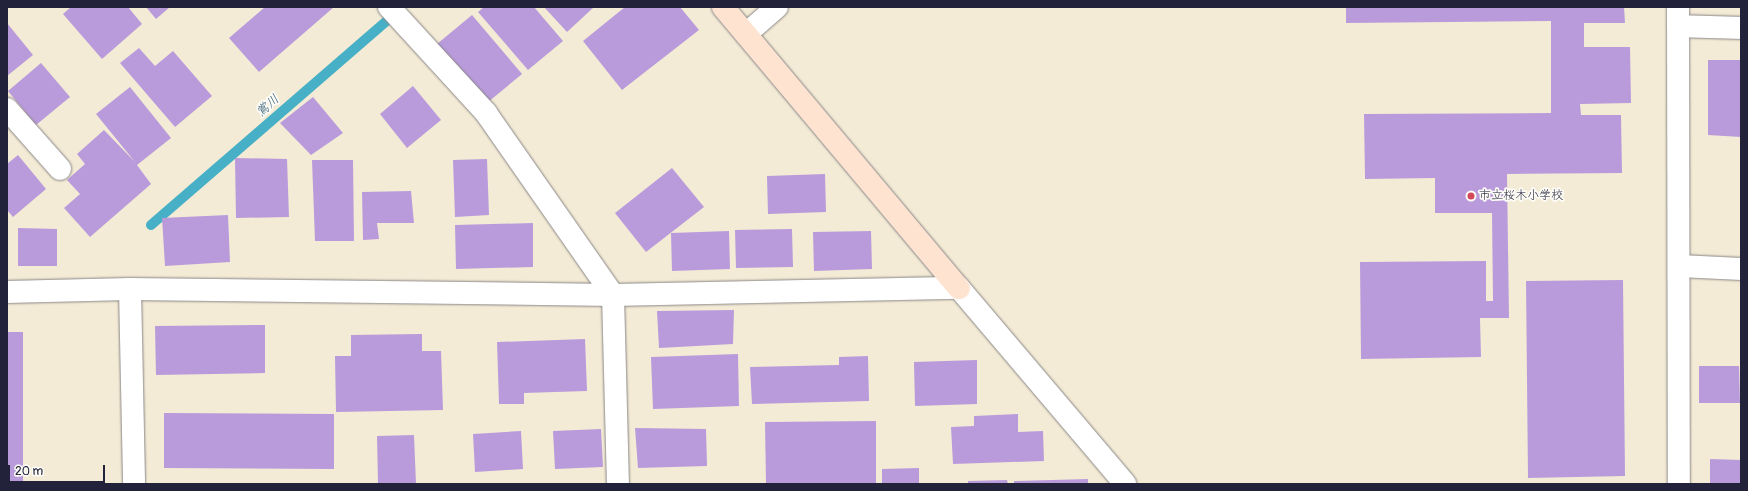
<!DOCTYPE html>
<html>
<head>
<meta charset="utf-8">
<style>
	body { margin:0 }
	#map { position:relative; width:1748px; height:491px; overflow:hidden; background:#f3ebd5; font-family:Pangolin,"Klee One",sans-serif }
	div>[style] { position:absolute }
	.stream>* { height:10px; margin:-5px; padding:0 5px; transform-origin:5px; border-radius:5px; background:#47b0c6 }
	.building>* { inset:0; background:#b99bdc }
	.roads { filter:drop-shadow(0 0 1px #8a8688) drop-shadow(0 0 1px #8a8688) }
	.street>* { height:22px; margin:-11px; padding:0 11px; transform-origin:11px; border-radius:11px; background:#fff }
	.secondary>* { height:22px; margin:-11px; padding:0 11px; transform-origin:11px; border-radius:11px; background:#fee3d1 }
	.dots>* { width:11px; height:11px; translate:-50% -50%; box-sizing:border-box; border:2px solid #fdfcf7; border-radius:50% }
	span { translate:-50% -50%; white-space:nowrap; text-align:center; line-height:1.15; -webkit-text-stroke:3.5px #fdfcf7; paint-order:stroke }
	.poi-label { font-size:12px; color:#22223b }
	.left { translate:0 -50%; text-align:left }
	.water-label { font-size:13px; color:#315b73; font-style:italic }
	.frame { position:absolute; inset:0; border:8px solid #22223b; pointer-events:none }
	.scale { position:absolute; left:8px; top:465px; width:97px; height:18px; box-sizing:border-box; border:2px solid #22223b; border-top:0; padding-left:5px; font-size:12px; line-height:14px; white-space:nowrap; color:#22223b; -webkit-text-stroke:3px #fdfcf7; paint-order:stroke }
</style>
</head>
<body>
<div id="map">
	<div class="stream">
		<i style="left:151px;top:225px;width:325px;rotate:-40.9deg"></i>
	</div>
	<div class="building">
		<i style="clip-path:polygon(71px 7px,128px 7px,142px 24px,102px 59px,63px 14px)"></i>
		<i style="clip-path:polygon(146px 7px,170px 7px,156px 19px)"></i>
		<i style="clip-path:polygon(265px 7px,334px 7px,259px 72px,229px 38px)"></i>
		<i style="clip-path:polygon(484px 7px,534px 7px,563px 41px,528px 70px,478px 12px)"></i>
		<i style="clip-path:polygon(544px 7px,594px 7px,567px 32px)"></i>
		<i style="clip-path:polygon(625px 7px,680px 7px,699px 30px,622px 90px,583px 41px)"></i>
		<i style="clip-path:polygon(1346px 7px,1624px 7px,1625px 23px,1584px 23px,1584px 47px,1630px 47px,1631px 103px,1580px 104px,1581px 115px,1621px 115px,1622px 173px,1507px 174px,1509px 318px,1480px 318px,1481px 357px,1361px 359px,1360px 262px,1486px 261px,1486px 301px,1493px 301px,1492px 213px,1435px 213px,1435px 178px,1365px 179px,1364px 114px,1551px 113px,1551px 21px,1346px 23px)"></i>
		<i style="clip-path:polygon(472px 15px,522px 74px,487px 103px,437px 44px)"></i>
		<i style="clip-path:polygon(7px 23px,33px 55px,7px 76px)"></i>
		<i style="clip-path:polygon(139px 48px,155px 66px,173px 51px,212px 96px,175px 127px,120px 63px)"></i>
		<i style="clip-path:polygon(1708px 60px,1741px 60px,1741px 137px,1708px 135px)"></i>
		<i style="clip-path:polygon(41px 63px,70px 97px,36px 125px,8px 91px)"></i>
		<i style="clip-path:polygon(413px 86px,441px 120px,407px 148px,380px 114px)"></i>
		<i style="clip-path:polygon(130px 87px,171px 138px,137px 165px,151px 184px,90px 237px,64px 208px,80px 194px,67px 180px,85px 164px,77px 154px,104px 130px,135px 162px,96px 114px)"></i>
		<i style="clip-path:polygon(313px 97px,343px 133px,311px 155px,280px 123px)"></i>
		<i style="clip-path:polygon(18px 155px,46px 189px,13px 217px,7px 210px,7px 164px)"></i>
		<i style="clip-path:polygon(235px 158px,287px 159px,289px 217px,236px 218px)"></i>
		<i style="clip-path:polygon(487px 159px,489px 215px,455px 217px,453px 160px)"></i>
		<i style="clip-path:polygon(312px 160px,353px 160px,354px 241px,315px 241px)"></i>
		<i style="clip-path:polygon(672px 168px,704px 207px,646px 252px,615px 213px)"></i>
		<i style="clip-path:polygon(825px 174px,826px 212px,768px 214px,767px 176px)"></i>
		<i style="clip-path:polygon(411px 191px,414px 223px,377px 223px,379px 239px,363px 240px,362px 192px)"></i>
		<i style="clip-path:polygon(228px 215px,230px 262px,165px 266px,162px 218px)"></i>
		<i style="clip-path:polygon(533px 223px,533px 267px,456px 269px,455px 225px)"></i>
		<i style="clip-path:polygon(18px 228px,57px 229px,57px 266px,18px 266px)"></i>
		<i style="clip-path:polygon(792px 229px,793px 267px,736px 268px,735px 230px)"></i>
		<i style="clip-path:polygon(729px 231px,730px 269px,672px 271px,671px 233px)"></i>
		<i style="clip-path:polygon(871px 231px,872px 269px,814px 271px,813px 232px)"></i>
		<i style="clip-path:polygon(1623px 280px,1625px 476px,1528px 478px,1526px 281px)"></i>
		<i style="clip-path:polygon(734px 310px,733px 344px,659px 348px,657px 311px)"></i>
		<i style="clip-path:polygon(265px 325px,265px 373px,156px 375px,155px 326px)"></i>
		<i style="clip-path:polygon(7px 332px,23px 332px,23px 484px,7px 484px)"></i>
		<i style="clip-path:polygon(422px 334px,422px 351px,441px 351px,443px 410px,336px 412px,335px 356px,351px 356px,351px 335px)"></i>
		<i style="clip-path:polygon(585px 339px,587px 391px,524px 393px,524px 404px,499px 404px,497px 342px)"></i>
		<i style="clip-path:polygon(738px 354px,739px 406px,653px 409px,651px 357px)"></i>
		<i style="clip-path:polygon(868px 356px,869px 401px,752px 404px,750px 367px,839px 365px,839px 357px)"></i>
		<i style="clip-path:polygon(977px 360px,977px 404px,915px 406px,914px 362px)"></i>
		<i style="clip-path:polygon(1699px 366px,1739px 366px,1740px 403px,1699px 403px)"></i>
		<i style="clip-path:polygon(164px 413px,334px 414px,334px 469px,164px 468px)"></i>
		<i style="clip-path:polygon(1018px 414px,1018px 432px,1043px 431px,1044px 461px,953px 464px,951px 427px,974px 426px,974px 416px)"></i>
		<i style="clip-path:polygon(876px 421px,876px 484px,766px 484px,765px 422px)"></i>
		<i style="clip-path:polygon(635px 428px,706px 429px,707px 466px,638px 468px)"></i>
		<i style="clip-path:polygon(601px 429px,603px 467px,555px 469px,553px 431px)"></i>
		<i style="clip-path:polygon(521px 431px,523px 469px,475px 472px,473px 434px)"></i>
		<i style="clip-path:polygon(414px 435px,416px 484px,378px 484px,377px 436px)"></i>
		<i style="clip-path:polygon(1710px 459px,1741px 460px,1741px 484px,1710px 484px)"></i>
		<i style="clip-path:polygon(919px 468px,919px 484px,882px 484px,882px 469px)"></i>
		<i style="clip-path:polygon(1088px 479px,1088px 484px,1014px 484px,1014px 481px)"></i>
		<i style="clip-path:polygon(1007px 480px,1008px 484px,968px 484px,968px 481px)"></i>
	</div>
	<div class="roads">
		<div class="street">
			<i style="left:389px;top:7px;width:144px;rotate:47.5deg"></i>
			<i style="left:486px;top:113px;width:222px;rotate:55.1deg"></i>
			<i style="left:613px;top:295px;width:189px;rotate:88.5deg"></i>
			<i style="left:1678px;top:7px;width:477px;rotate:89.9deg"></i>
			<i style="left:1678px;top:26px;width:63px;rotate:1.8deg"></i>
			<i style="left:746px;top:34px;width:41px;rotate:-41.1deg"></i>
			<i style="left:7px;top:109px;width:80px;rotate:48.5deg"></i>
			<i style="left:1680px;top:266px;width:61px;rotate:2.8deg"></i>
			<i style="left:130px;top:289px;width:195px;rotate:88.8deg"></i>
			<i style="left:7px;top:292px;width:123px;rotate:-1.4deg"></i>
			<i style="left:130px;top:289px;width:483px;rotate:0.7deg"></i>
			<i style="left:613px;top:295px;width:346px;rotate:-1.2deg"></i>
			<i style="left:959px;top:288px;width:257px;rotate:49.7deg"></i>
		</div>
		<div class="secondary">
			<i style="left:723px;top:7px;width:367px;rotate:50deg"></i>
		</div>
	</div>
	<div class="dots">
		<i style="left:1471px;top:196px;background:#d1495b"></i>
	</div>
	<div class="poi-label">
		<span class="left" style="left:1479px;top:196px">市立桜木小学校</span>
	</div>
	<div class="water-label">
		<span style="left:268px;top:106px;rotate:-42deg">鴬川</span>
	</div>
	<div class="frame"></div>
	<div class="scale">20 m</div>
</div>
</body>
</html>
